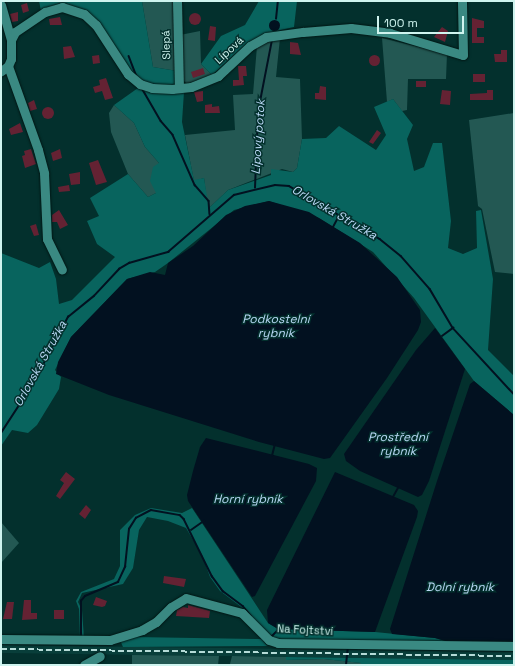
<!DOCTYPE html>
<html>
<head>
<meta charset="utf-8">
<style>
	body { margin:0 }
	#map { position:relative; width:515px; height:666px; overflow:hidden; background:#03302d; font-family:"Space Grotesk",sans-serif }
	div>[style] { position:absolute }
	.built>* { inset:0; background:#083e3a }
	.green>* { inset:0; background:#235853 }
	.forest>* { inset:0; background:#08645e }
	.water>* { inset:0; background:#021120 }
	.round { border-radius:50% }
	.stream>* { height:1.5px; margin:-0.75px; padding:0 0.75px; transform-origin:0.75px; border-radius:0.75px; background:#021120 }
	.building>* { inset:0; background:#642233 }
	.roads { filter:drop-shadow(0 0 1px #001614) drop-shadow(0 0 1px #001614) }
	.minor>* { height:9px; margin:-4.5px; padding:0 4.5px; transform-origin:4.5px; border-radius:4.5px; background:#3a8982 }
	.rail>* { height:1.5px; margin-top:-0.75px; transform-origin:0; background:repeating-linear-gradient(90deg,#b5dbd7 0 6px,transparent 0 9px) }
	span { translate:-50% -50%; white-space:nowrap; text-align:center; line-height:1.15; -webkit-text-stroke:3px #03302d; paint-order:stroke }
	.street-label { font-size:11px; color:#cff4ef }
	.water-label { font-size:12px; color:#bbd9f6; font-style:italic }
	.frame { position:absolute; inset:0; border:2px solid #cff4ef; pointer-events:none }
	.scale { position:absolute; left:377px; top:16px; width:87px; height:18px; box-sizing:border-box; border:2px solid #cff4ef; border-top:0; padding-left:5px; font-size:12px; line-height:14px; white-space:nowrap; color:#cff4ef; -webkit-text-stroke:3px #03302d; paint-order:stroke }
</style>
</head>
<body>
<div id="map">
	<div class="built">
		<i style="clip-path:polygon(1px 645px,514px 652px,514px 660px,4px 653px,1px 653px)"></i>
	</div>
	<div class="green">
		<i style="clip-path:polygon(142px 1px,174px 1px,177px 71px,153px 67px)"></i>
		<i style="clip-path:polygon(200px 31px,201px 64px,212px 75px,187px 84px,182px 79px,180px 35px)"></i>
		<i style="clip-path:polygon(280px 38px,276px 77px,300px 79px,302px 139px,297px 168px,293px 172px,282px 169px,228px 190px,208px 209px,204px 178px,194px 181px,185px 135px,235px 130px,233px 95px,253px 94px,257px 46px,267px 40px)"></i>
		<i style="clip-path:polygon(382px 38px,447px 54px,446px 79px,408px 79px,407px 110px,402px 111px,393px 99px,387px 102px)"></i>
		<i style="clip-path:polygon(114px 105px,134px 123px,145px 147px,159px 163px,156px 193px,148px 197px,128px 174px,111px 132px,109px 113px)"></i>
		<i style="clip-path:polygon(514px 113px,514px 274px,495px 272px,482px 209px,478px 206px,469px 120px)"></i>
		<i style="clip-path:polygon(1px 522px,19px 543px,1px 563px)"></i>
		<i style="clip-path:polygon(132px 655px,219px 656px,218px 665px,132px 665px)"></i>
		<i style="clip-path:polygon(232px 656px,286px 657px,286px 660px,324px 659px,362px 663px,360px 665px,244px 665px,230px 664px)"></i>
	</div>
	<div class="forest">
		<i style="clip-path:polygon(39px 1px,142px 1px,153px 67px,177px 71px,177px 86px,152px 85px,142px 81px,130px 72px,85px 11px,62px 3px,41px 11px)"></i>
		<i style="clip-path:polygon(259px 1px,297px 1px,294px 27px,267px 33px,246px 44px,212px 75px,201px 64px,221px 36px,245px 25px)"></i>
		<i style="clip-path:polygon(138px 88px,150px 92px,184px 92px,182px 122px,194px 180px,204px 178px,209px 208px,228px 190px,271px 175px,271px 169px,293px 172px,297px 168px,302px 139px,326px 138px,339px 126px,376px 150px,386px 135px,374px 107px,393px 99px,413px 125px,407px 139px,414px 171px,424px 167px,433px 143px,442px 143px,451px 221px,448px 248px,463px 254px,477px 248px,476px 211px,481px 210px,493px 279px,488px 350px,514px 376px,514px 415px,474px 381px,414px 298px,373px 252px,319px 218px,269px 201px,234px 210px,168px 263px,155px 272px,127px 279px,71px 337px,55px 370px,61px 377px,59px 389px,37px 425px,28px 433px,12px 430px,1px 446px,1px 253px,39px 268px,50px 262px,56px 279px,59px 304px,72px 300px,115px 257px,97px 244px,87px 221px,99px 216px,90px 198px,128px 174px,148px 197px,156px 193px,150px 181px,153px 167px,159px 163px,145px 147px,134px 123px,114px 105px)"></i>
		<i style="clip-path:polygon(151px 508px,182px 513px,192px 508px,268px 623px,278px 629px,375px 632px,435px 638px,449px 642px,286px 640px,271px 637px,244px 609px,220px 591px,210px 577px,202px 555px,186px 528px,168px 521px,147px 517px,139px 530px,133px 568px,123px 584px,82px 593px,78px 602px,82px 610px,84px 638px,80px 638px,79px 609px,76px 601px,81px 592px,114px 579px,120px 566px,120px 530px,135px 515px)"></i>
		<i style="clip-path:polygon(134px 637px,262px 639px,267px 646px,123px 647px,120px 640px)"></i>
		<i style="clip-path:polygon(286px 657px,514px 660px,514px 665px,360px 665px,361px 663px,324px 659px,286px 660px)"></i>
	</div>
	<div class="water">
		<i class="round" style="left:268.5px;top:19.5px;width:11px;height:11px"></i>
		<i style="clip-path:polygon(269px 201px,309px 212px,360px 243px,397px 277px,420px 310px,421px 322px,418px 330px,387px 378px,330px 458px,324px 459px,259px 442px,109px 395px,56px 374px,58px 362px,71px 337px,127px 279px,150px 272px,165px 275px,168px 263px,193px 246px,226px 215px,245px 206px)"></i>
		<i style="clip-path:polygon(435px 328px,465px 369px,429px 481px,422px 495px,418px 497px,360px 471px,346px 461px,344px 454px,416px 350px)"></i>
		<i style="clip-path:polygon(474px 381px,514px 415px,514px 642px,449px 642px,435px 638px,392px 634px,390px 629px,437px 481px,470px 384px)"></i>
		<i style="clip-path:polygon(206px 438px,309px 464px,317px 468px,316px 481px,255px 596px,252px 597px,188px 501px,187px 495px,193px 471px,200px 447px)"></i>
		<i style="clip-path:polygon(335px 472px,414px 505px,418px 511px,417px 517px,375px 632px,278px 629px,268px 623px,267px 610px)"></i>
	</div>
	<div class="stream">
		<i style="left:276px;top:19px;width:18px;rotate:-84deg"></i>
		<i style="left:129px;top:56px;width:22px;rotate:69deg"></i>
		<i style="left:142px;top:88px;width:38px;rotate:60deg"></i>
		<i style="left:161px;top:121px;width:18px;rotate:49deg"></i>
		<i style="left:173px;top:135px;width:55px;rotate:66.3deg"></i>
		<i style="left:195px;top:185px;width:21px;rotate:49deg"></i>
		<i style="left:209px;top:201px;width:13px;rotate:86deg"></i>
		<i style="left:255px;top:188px;width:76px;rotate:-87.7deg"></i>
		<i style="left:258px;top:112px;width:73px;rotate:-79deg"></i>
		<i style="left:332px;top:229px;width:15px;rotate:-62deg"></i>
		<i style="left:442px;top:336px;width:14px;rotate:-36deg"></i>
		<i style="left:1px;top:433px;width:59px;rotate:-56.9deg"></i>
		<i style="left:33px;top:384px;width:76px;rotate:-62.4deg"></i>
		<i style="left:68px;top:317px;width:33px;rotate:-39deg"></i>
		<i style="left:94px;top:296px;width:37px;rotate:-47deg"></i>
		<i style="left:119px;top:269px;width:12px;rotate:-31deg"></i>
		<i style="left:129px;top:263px;width:41px;rotate:-15.8deg"></i>
		<i style="left:168px;top:252px;width:87px;rotate:-40.8deg"></i>
		<i style="left:234px;top:195px;width:42px;rotate:-13.7deg"></i>
		<i style="left:275px;top:185px;width:14px;rotate:4deg"></i>
		<i style="left:289px;top:186px;width:105px;rotate:30.2deg"></i>
		<i style="left:380px;top:239px;width:27px;rotate:39deg"></i>
		<i style="left:401px;top:256px;width:44px;rotate:48.7deg"></i>
		<i style="left:430px;top:289px;width:45px;rotate:59.5deg"></i>
		<i style="left:453px;top:328px;width:90px;rotate:47.3deg"></i>
		<i style="left:272px;top:456px;width:12px;rotate:-76deg"></i>
		<i style="left:393px;top:497px;width:10px;rotate:-61deg"></i>
		<i style="left:191px;top:530px;width:16px;rotate:-35deg"></i>
		<i style="left:81px;top:636px;width:35px;rotate:-90deg"></i>
		<i style="left:81px;top:601px;width:6px;rotate:-51deg"></i>
		<i style="left:85px;top:596px;width:36px;rotate:-23deg"></i>
		<i style="left:118px;top:582px;width:17px;rotate:-65deg"></i>
		<i style="left:125px;top:567px;width:38px;rotate:-84deg"></i>
		<i style="left:129px;top:529px;width:13px;rotate:-58deg"></i>
		<i style="left:136px;top:518px;width:17px;rotate:-28deg"></i>
		<i style="left:151px;top:510px;width:29px;rotate:10deg"></i>
		<i style="left:180px;top:515px;width:6px;rotate:45deg"></i>
		<i style="left:184px;top:519px;width:64px;rotate:63.8deg"></i>
		<i style="left:212px;top:576px;width:19px;rotate:54deg"></i>
		<i style="left:223px;top:591px;width:25px;rotate:37deg"></i>
		<i style="left:243px;top:606px;width:13px;rotate:51deg"></i>
		<i style="left:271px;top:637px;width:13px;rotate:-45deg"></i>
		<i style="left:346px;top:665px;width:18px;rotate:-84deg"></i>
	</div>
	<div class="building">
		<i style="clip-path:polygon(27px 3px,29px 11px,23px 13px,21px 5px)"></i>
		<i style="clip-path:polygon(18px 12px,18px 21px,12px 22px,10px 14px)"></i>
		<i class="round" style="left:189px;top:13px;width:12px;height:12px"></i>
		<i style="clip-path:polygon(60px 17px,62px 25px,50px 25px,49px 19px)"></i>
		<i style="clip-path:polygon(472px 18px,484px 21px,484px 28px,477px 28px,477px 37px,484px 37px,484px 43px,472px 43px)"></i>
		<i style="clip-path:polygon(210px 26px,216px 27px,215px 41px,208px 40px)"></i>
		<i style="clip-path:polygon(442px 27px,448px 31px,445px 42px,434px 37px)"></i>
		<i style="clip-path:polygon(290px 42px,298px 43px,301px 55px,290px 54px)"></i>
		<i style="clip-path:polygon(71px 46px,75px 57px,64px 59px,63px 47px)"></i>
		<i style="clip-path:polygon(501px 50px,507px 50px,507px 62px,495px 62px,494px 54px,501px 54px)"></i>
		<i class="round" style="left:368.5px;top:54.5px;width:11px;height:11px"></i>
		<i style="clip-path:polygon(99px 55px,100px 63px,93px 64px,92px 56px)"></i>
		<i style="clip-path:polygon(238px 66px,246px 66px,247px 76px,243px 76px,244px 85px,233px 86px,233px 80px,239px 80px)"></i>
		<i style="clip-path:polygon(203px 68px,205px 74px,193px 78px,191px 72px)"></i>
		<i style="clip-path:polygon(473px 74px,485px 74px,485px 82px,473px 82px)"></i>
		<i style="clip-path:polygon(106px 78px,113px 98px,105px 100px,102px 91px,95px 93px,93px 87px,100px 85px,99px 80px)"></i>
		<i style="clip-path:polygon(416px 81px,426px 81px,426px 87px,416px 87px)"></i>
		<i style="clip-path:polygon(320px 86px,326px 87px,326px 100px,315px 99px,315px 93px,319px 93px)"></i>
		<i style="clip-path:polygon(442px 90px,451px 91px,450px 105px,440px 104px)"></i>
		<i style="clip-path:polygon(487px 90px,493px 90px,493px 100px,470px 100px,470px 94px,487px 93px)"></i>
		<i style="clip-path:polygon(203px 91px,203px 101px,197px 102px,194px 92px)"></i>
		<i style="clip-path:polygon(34px 100px,37px 109px,30px 111px,28px 103px)"></i>
		<i style="clip-path:polygon(212px 104px,212px 107px,219px 106px,220px 113px,205px 113px,205px 105px)"></i>
		<i class="round" style="left:42px;top:107px;width:12px;height:12px"></i>
		<i style="clip-path:polygon(20px 123px,23px 132px,11px 135px,9px 129px)"></i>
		<i style="clip-path:polygon(377px 130px,381px 133px,373px 144px,369px 142px)"></i>
		<i style="clip-path:polygon(31px 149px,36px 164px,25px 168px,22px 156px,25px 155px,24px 151px)"></i>
		<i style="clip-path:polygon(60px 149px,62px 158px,53px 161px,51px 153px)"></i>
		<i style="clip-path:polygon(98px 160px,107px 182px,96px 185px,89px 163px)"></i>
		<i style="clip-path:polygon(80px 172px,80px 184px,71px 185px,69px 174px)"></i>
		<i style="clip-path:polygon(69px 185px,70px 191px,59px 192px,58px 187px)"></i>
		<i style="clip-path:polygon(59px 210px,68px 225px,60px 229px,57px 222px,52px 222px,52px 215px)"></i>
		<i style="clip-path:polygon(36px 224px,39px 235px,34px 236px,30px 226px)"></i>
		<i style="clip-path:polygon(66px 472px,75px 479px,60px 499px,56px 496px,64px 483px,60px 480px)"></i>
		<i style="clip-path:polygon(86px 505px,91px 510px,85px 519px,79px 514px)"></i>
		<i style="clip-path:polygon(164px 576px,186px 579px,184px 587px,163px 583px)"></i>
		<i style="clip-path:polygon(96px 597px,107px 601px,105px 606px,102px 607px,93px 605px)"></i>
		<i style="clip-path:polygon(24px 600px,31px 600px,31px 613px,37px 613px,37px 619px,22px 620px)"></i>
		<i style="clip-path:polygon(7px 602px,14px 602px,12px 619px,3px 619px)"></i>
		<i style="clip-path:polygon(188px 605px,210px 611px,209px 618px,176px 616px,177px 610px,183px 607px,188px 608px)"></i>
		<i style="clip-path:polygon(54px 610px,64px 610px,64px 619px,54px 619px)"></i>
	</div>
	<div class="roads">
		<div class="minor">
			<i style="left:177px;top:1px;width:87px;rotate:88.7deg"></i>
			<i style="left:1px;top:5px;width:36px;rotate:74deg"></i>
			<i style="left:11px;top:40px;width:19px;rotate:90deg"></i>
			<i style="left:11px;top:59px;width:8px;rotate:113deg"></i>
			<i style="left:8px;top:66px;width:9px;rotate:144deg"></i>
			<i style="left:11px;top:40px;width:9px;rotate:-63deg"></i>
			<i style="left:15px;top:32px;width:36px;rotate:-34deg"></i>
			<i style="left:45px;top:12px;width:18px;rotate:-16deg"></i>
			<i style="left:62px;top:7px;width:23px;rotate:18deg"></i>
			<i style="left:84px;top:14px;width:16px;rotate:43deg"></i>
			<i style="left:96px;top:25px;width:59px;rotate:56.9deg"></i>
			<i style="left:128px;top:74px;width:16px;rotate:40deg"></i>
			<i style="left:140px;top:84px;width:13px;rotate:18deg"></i>
			<i style="left:152px;top:88px;width:20px;rotate:3deg"></i>
			<i style="left:172px;top:89px;width:19px;rotate:-6deg"></i>
			<i style="left:191px;top:87px;width:29px;rotate:-22deg"></i>
			<i style="left:218px;top:76px;width:44px;rotate:-43.2deg"></i>
			<i style="left:250px;top:46px;width:18px;rotate:-29deg"></i>
			<i style="left:266px;top:37px;width:37px;rotate:-8deg"></i>
			<i style="left:303px;top:32px;width:48px;rotate:-4.8deg"></i>
			<i style="left:351px;top:28px;width:39px;rotate:7deg"></i>
			<i style="left:390px;top:33px;width:76px;rotate:16.8deg"></i>
			<i style="left:463px;top:55px;width:54px;rotate:-91.1deg"></i>
			<i style="left:8px;top:66px;width:89px;rotate:70.3deg"></i>
			<i style="left:38px;top:150px;width:24px;rotate:75deg"></i>
			<i style="left:44px;top:173px;width:66px;rotate:87.4deg"></i>
			<i style="left:47px;top:239px;width:34px;rotate:64deg"></i>
			<i style="left:1px;top:639px;width:109px;rotate:0.5deg"></i>
			<i style="left:110px;top:640px;width:34px;rotate:-17deg"></i>
			<i style="left:142px;top:630px;width:16px;rotate:-30deg"></i>
			<i style="left:156px;top:622px;width:21px;rotate:-45deg"></i>
			<i style="left:171px;top:607px;width:17px;rotate:-31deg"></i>
			<i style="left:186px;top:598px;width:58px;rotate:15deg"></i>
			<i style="left:242px;top:613px;width:38px;rotate:45deg"></i>
			<i style="left:269px;top:640px;width:9px;rotate:18deg"></i>
			<i style="left:278px;top:643px;width:236px;rotate:0.7deg"></i>
			<i style="left:84px;top:665px;width:18px;rotate:-29deg"></i>
		</div>
	</div>
	<div class="rail">
		<i style="left:1px;top:649px;width:513px;rotate:0.78deg"></i>
	</div>
	<div class="street-label">
		<span style="left:166px;top:45px;rotate:-92deg">Slepá</span>
		<span style="left:229px;top:50px;rotate:-43deg">Lípová</span>
		<span style="left:305px;top:630px;rotate:3deg">Na Fojtství</span>
	</div>
	<div class="water-label">
		<span style="left:259px;top:137px;rotate:-86deg">Lipový potok</span>
		<span style="left:334px;top:213px;rotate:30deg">Orlovská Stružka</span>
		<span style="left:276px;top:327px">Podkostelní<br>rybník</span>
		<span style="left:41px;top:364px;rotate:-61deg">Orlovská Stružka</span>
		<span style="left:398px;top:445px">Prostřední<br>rybník</span>
		<span style="left:248px;top:500px">Horní rybník</span>
		<span style="left:460px;top:588px">Dolní rybník</span>
	</div>
	<div class="frame"></div>
	<div class="scale">100 m</div>
</div>
</body>
</html>
